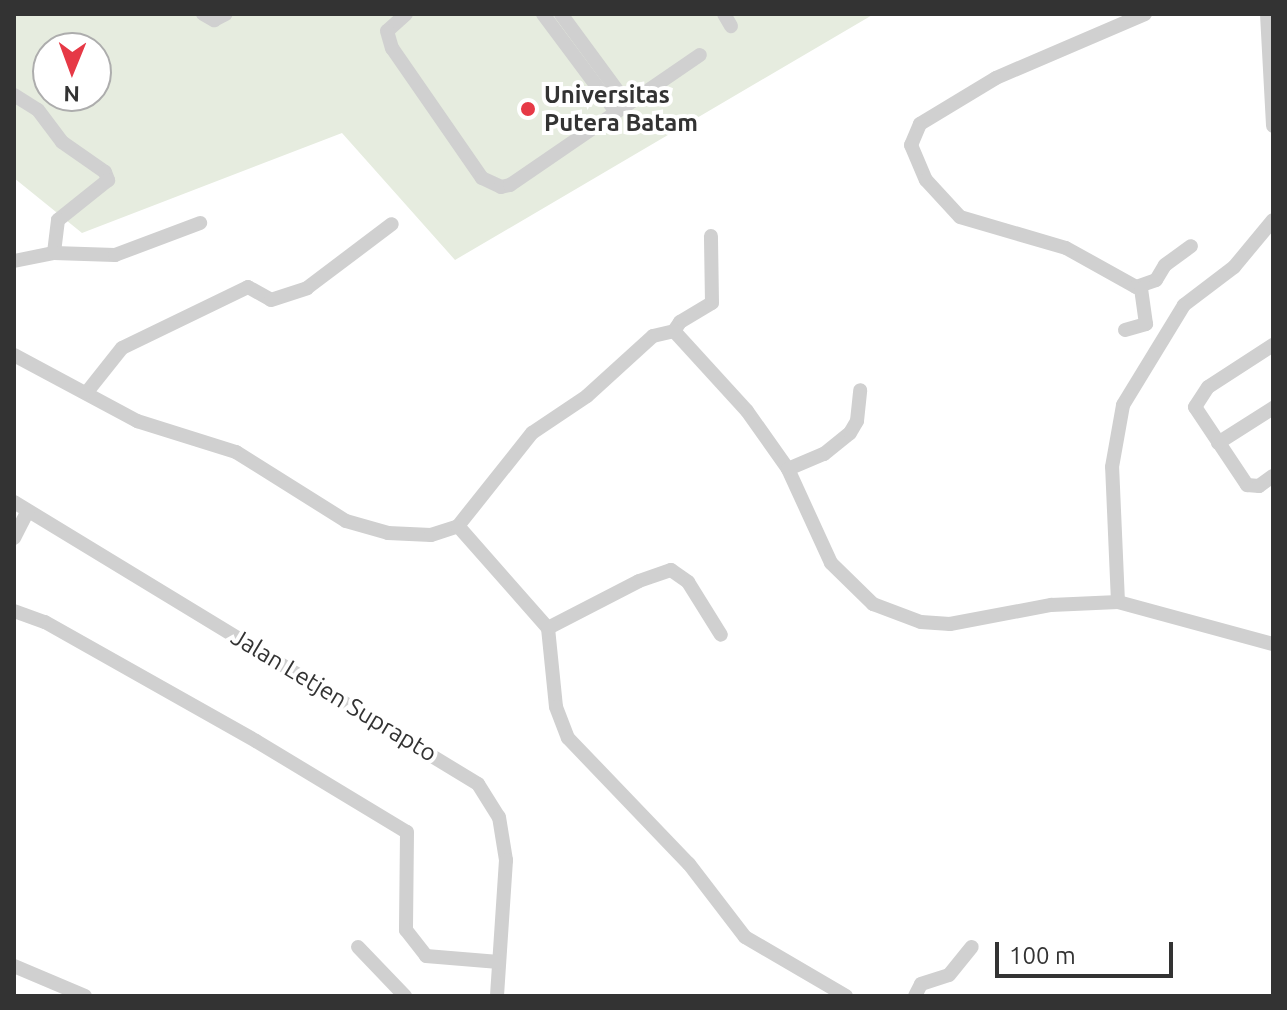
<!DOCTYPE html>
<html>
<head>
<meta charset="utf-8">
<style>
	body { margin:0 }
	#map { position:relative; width:1287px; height:1010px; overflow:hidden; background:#fff; font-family:Ubuntu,sans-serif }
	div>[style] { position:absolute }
	.green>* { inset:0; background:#e6ecdf }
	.minor>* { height:14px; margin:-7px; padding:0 7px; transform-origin:7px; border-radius:7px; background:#d0d0d0 }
	.dots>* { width:22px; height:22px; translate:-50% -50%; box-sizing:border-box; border:4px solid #fff; border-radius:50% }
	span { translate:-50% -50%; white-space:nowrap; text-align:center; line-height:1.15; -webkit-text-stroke:8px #fff; paint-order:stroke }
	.poi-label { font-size:24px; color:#333; font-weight:700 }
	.left { translate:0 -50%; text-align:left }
	.street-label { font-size:24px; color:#333 }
	.frame { position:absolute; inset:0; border:16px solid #333; pointer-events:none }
	.north { position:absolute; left:32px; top:32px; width:80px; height:80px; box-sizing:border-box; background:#fff; border:2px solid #adadad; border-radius:50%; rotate:181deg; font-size:22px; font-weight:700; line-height:32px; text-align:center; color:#333 }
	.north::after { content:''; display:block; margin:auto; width:28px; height:36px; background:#e63946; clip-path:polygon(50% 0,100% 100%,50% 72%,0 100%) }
	.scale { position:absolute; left:995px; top:942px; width:178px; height:36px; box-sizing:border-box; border:4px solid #333; border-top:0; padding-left:10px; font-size:24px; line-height:28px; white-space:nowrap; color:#333; -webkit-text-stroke:6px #fff; paint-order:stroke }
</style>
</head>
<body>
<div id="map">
	<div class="green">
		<i style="clip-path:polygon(evenodd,14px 14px,874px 14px,455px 260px,342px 133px,82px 233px,14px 178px,14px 14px,48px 48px,96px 48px,96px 96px,48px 96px,48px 48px)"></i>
	</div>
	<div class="minor">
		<i style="left:203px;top:14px;width:13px;rotate:29deg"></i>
		<i style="left:214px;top:20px;width:13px;rotate:-27deg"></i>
		<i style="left:406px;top:14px;width:25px;rotate:138deg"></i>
		<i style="left:387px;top:31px;width:18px;rotate:74deg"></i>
		<i style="left:392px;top:48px;width:158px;rotate:55.3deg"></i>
		<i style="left:482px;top:178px;width:21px;rotate:25deg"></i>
		<i style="left:501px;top:187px;width:9px;rotate:-13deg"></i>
		<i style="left:510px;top:185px;width:230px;rotate:-34.4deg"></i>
		<i style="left:543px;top:14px;width:122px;rotate:53.3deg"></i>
		<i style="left:561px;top:14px;width:112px;rotate:53.7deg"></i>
		<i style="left:724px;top:14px;width:14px;rotate:60deg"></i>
		<i style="left:1145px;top:14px;width:162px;rotate:156.8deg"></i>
		<i style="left:996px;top:78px;width:89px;rotate:148.8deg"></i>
		<i style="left:920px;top:124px;width:23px;rotate:113deg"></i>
		<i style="left:911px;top:145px;width:38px;rotate:67deg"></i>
		<i style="left:926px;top:180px;width:50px;rotate:47.4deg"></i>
		<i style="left:960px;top:217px;width:110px;rotate:16.3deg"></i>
		<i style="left:1066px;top:248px;width:80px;rotate:29.1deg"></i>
		<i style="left:1136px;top:287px;width:21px;rotate:-19deg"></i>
		<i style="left:1156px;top:280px;width:17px;rotate:-59deg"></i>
		<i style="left:1165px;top:265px;width:32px;rotate:-36deg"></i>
		<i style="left:1267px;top:14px;width:112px;rotate:86.9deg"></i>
		<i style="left:14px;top:95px;width:28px;rotate:32deg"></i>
		<i style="left:38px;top:110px;width:40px;rotate:53deg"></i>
		<i style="left:62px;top:142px;width:52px;rotate:34.9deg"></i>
		<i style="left:105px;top:172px;width:9px;rotate:69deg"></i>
		<i style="left:108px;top:180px;width:64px;rotate:141.3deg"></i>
		<i style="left:58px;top:220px;width:33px;rotate:97deg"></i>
		<i style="left:14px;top:261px;width:41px;rotate:-11.3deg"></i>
		<i style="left:54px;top:253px;width:61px;rotate:1.9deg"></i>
		<i style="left:115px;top:255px;width:91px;rotate:-20.6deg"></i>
		<i style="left:1125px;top:330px;width:22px;rotate:-16deg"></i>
		<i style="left:1146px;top:324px;width:36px;rotate:-98deg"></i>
		<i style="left:674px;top:331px;width:11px;rotate:-56deg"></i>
		<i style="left:680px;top:322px;width:37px;rotate:-31deg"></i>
		<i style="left:712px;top:303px;width:67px;rotate:-90.9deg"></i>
		<i style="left:1273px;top:345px;width:77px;rotate:147.1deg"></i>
		<i style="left:1208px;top:387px;width:24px;rotate:123deg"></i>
		<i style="left:1195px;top:407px;width:94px;rotate:56.3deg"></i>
		<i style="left:1247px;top:485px;width:12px;rotate:5deg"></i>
		<i style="left:1259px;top:486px;width:17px;rotate:-36deg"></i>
		<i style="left:14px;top:355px;width:140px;rotate:28.2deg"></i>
		<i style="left:137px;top:421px;width:104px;rotate:17.4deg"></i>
		<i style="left:236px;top:452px;width:130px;rotate:32.1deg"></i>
		<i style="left:346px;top:521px;width:44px;rotate:15.9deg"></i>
		<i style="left:388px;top:533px;width:43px;rotate:2.7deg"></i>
		<i style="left:431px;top:535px;width:28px;rotate:-18deg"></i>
		<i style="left:458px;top:526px;width:119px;rotate:-51.5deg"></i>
		<i style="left:532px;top:433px;width:66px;rotate:-33.9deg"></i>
		<i style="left:587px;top:396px;width:89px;rotate:-42.3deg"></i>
		<i style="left:653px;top:336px;width:22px;rotate:-13deg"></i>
		<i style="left:674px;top:331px;width:108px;rotate:47.6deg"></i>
		<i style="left:747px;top:411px;width:71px;rotate:54.7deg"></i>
		<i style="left:788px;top:469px;width:103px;rotate:65.4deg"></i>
		<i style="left:831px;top:563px;width:59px;rotate:44.3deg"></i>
		<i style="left:873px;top:604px;width:51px;rotate:20.6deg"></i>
		<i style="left:921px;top:622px;width:29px;rotate:4deg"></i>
		<i style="left:950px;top:624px;width:103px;rotate:-10.7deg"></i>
		<i style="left:1051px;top:605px;width:67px;rotate:-2.6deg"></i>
		<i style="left:1118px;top:602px;width:161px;rotate:15.2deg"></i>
		<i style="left:87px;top:392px;width:56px;rotate:-51.5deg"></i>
		<i style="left:122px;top:348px;width:140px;rotate:-25.8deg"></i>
		<i style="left:248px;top:287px;width:26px;rotate:29deg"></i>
		<i style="left:271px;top:300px;width:38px;rotate:-18deg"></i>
		<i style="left:307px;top:288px;width:106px;rotate:-37deg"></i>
		<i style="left:1218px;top:443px;width:65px;rotate:-32.5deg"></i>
		<i style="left:788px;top:469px;width:39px;rotate:-23deg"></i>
		<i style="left:824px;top:454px;width:33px;rotate:-39deg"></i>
		<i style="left:850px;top:433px;width:14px;rotate:-60deg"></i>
		<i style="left:857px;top:421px;width:31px;rotate:-84deg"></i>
		<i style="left:14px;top:502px;width:543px;rotate:31.29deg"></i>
		<i style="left:478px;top:784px;width:39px;rotate:58deg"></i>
		<i style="left:499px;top:817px;width:44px;rotate:80.8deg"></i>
		<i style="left:506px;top:860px;width:136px;rotate:93.8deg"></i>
		<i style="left:458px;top:526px;width:136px;rotate:48.6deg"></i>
		<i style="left:548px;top:628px;width:79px;rotate:84.2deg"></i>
		<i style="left:556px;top:707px;width:33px;rotate:69deg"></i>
		<i style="left:568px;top:738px;width:175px;rotate:46.2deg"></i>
		<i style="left:689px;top:864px;width:92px;rotate:52.5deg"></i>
		<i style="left:745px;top:937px;width:117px;rotate:30.3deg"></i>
		<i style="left:14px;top:538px;width:30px;rotate:-63deg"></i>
		<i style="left:1118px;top:602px;width:135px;rotate:-92.5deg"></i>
		<i style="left:1112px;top:467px;width:63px;rotate:-79.9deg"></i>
		<i style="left:1123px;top:405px;width:117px;rotate:-58.6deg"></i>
		<i style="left:1184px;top:305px;width:63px;rotate:-37.2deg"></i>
		<i style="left:1234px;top:267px;width:61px;rotate:-50.3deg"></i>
		<i style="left:14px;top:611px;width:33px;rotate:20deg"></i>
		<i style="left:45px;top:622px;width:242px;rotate:29.4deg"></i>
		<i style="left:256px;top:741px;width:176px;rotate:31.1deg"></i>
		<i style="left:407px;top:832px;width:98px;rotate:90.6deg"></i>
		<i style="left:406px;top:930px;width:33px;rotate:52deg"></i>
		<i style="left:426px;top:956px;width:73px;rotate:4.7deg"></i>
		<i style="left:548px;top:628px;width:102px;rotate:-27.3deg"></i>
		<i style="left:639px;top:581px;width:34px;rotate:-19deg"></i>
		<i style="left:671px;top:570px;width:21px;rotate:35deg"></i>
		<i style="left:688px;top:582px;width:62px;rotate:58.1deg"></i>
		<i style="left:358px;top:947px;width:68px;rotate:46.2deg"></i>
		<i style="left:14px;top:966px;width:77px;rotate:22.9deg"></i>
		<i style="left:915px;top:996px;width:13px;rotate:-63deg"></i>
		<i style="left:921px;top:984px;width:29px;rotate:-18deg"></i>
		<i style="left:949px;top:975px;width:36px;rotate:-51deg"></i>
	</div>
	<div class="dots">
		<i style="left:528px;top:109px;background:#e63946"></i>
	</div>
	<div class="poi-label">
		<span class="left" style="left:544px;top:109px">Universitas<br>Putera Batam</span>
	</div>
	<div class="street-label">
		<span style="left:334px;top:695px;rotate:31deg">Jalan Letjen Suprapto</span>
	</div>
	<div class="frame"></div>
	<div class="north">N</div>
	<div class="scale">100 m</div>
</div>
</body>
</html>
